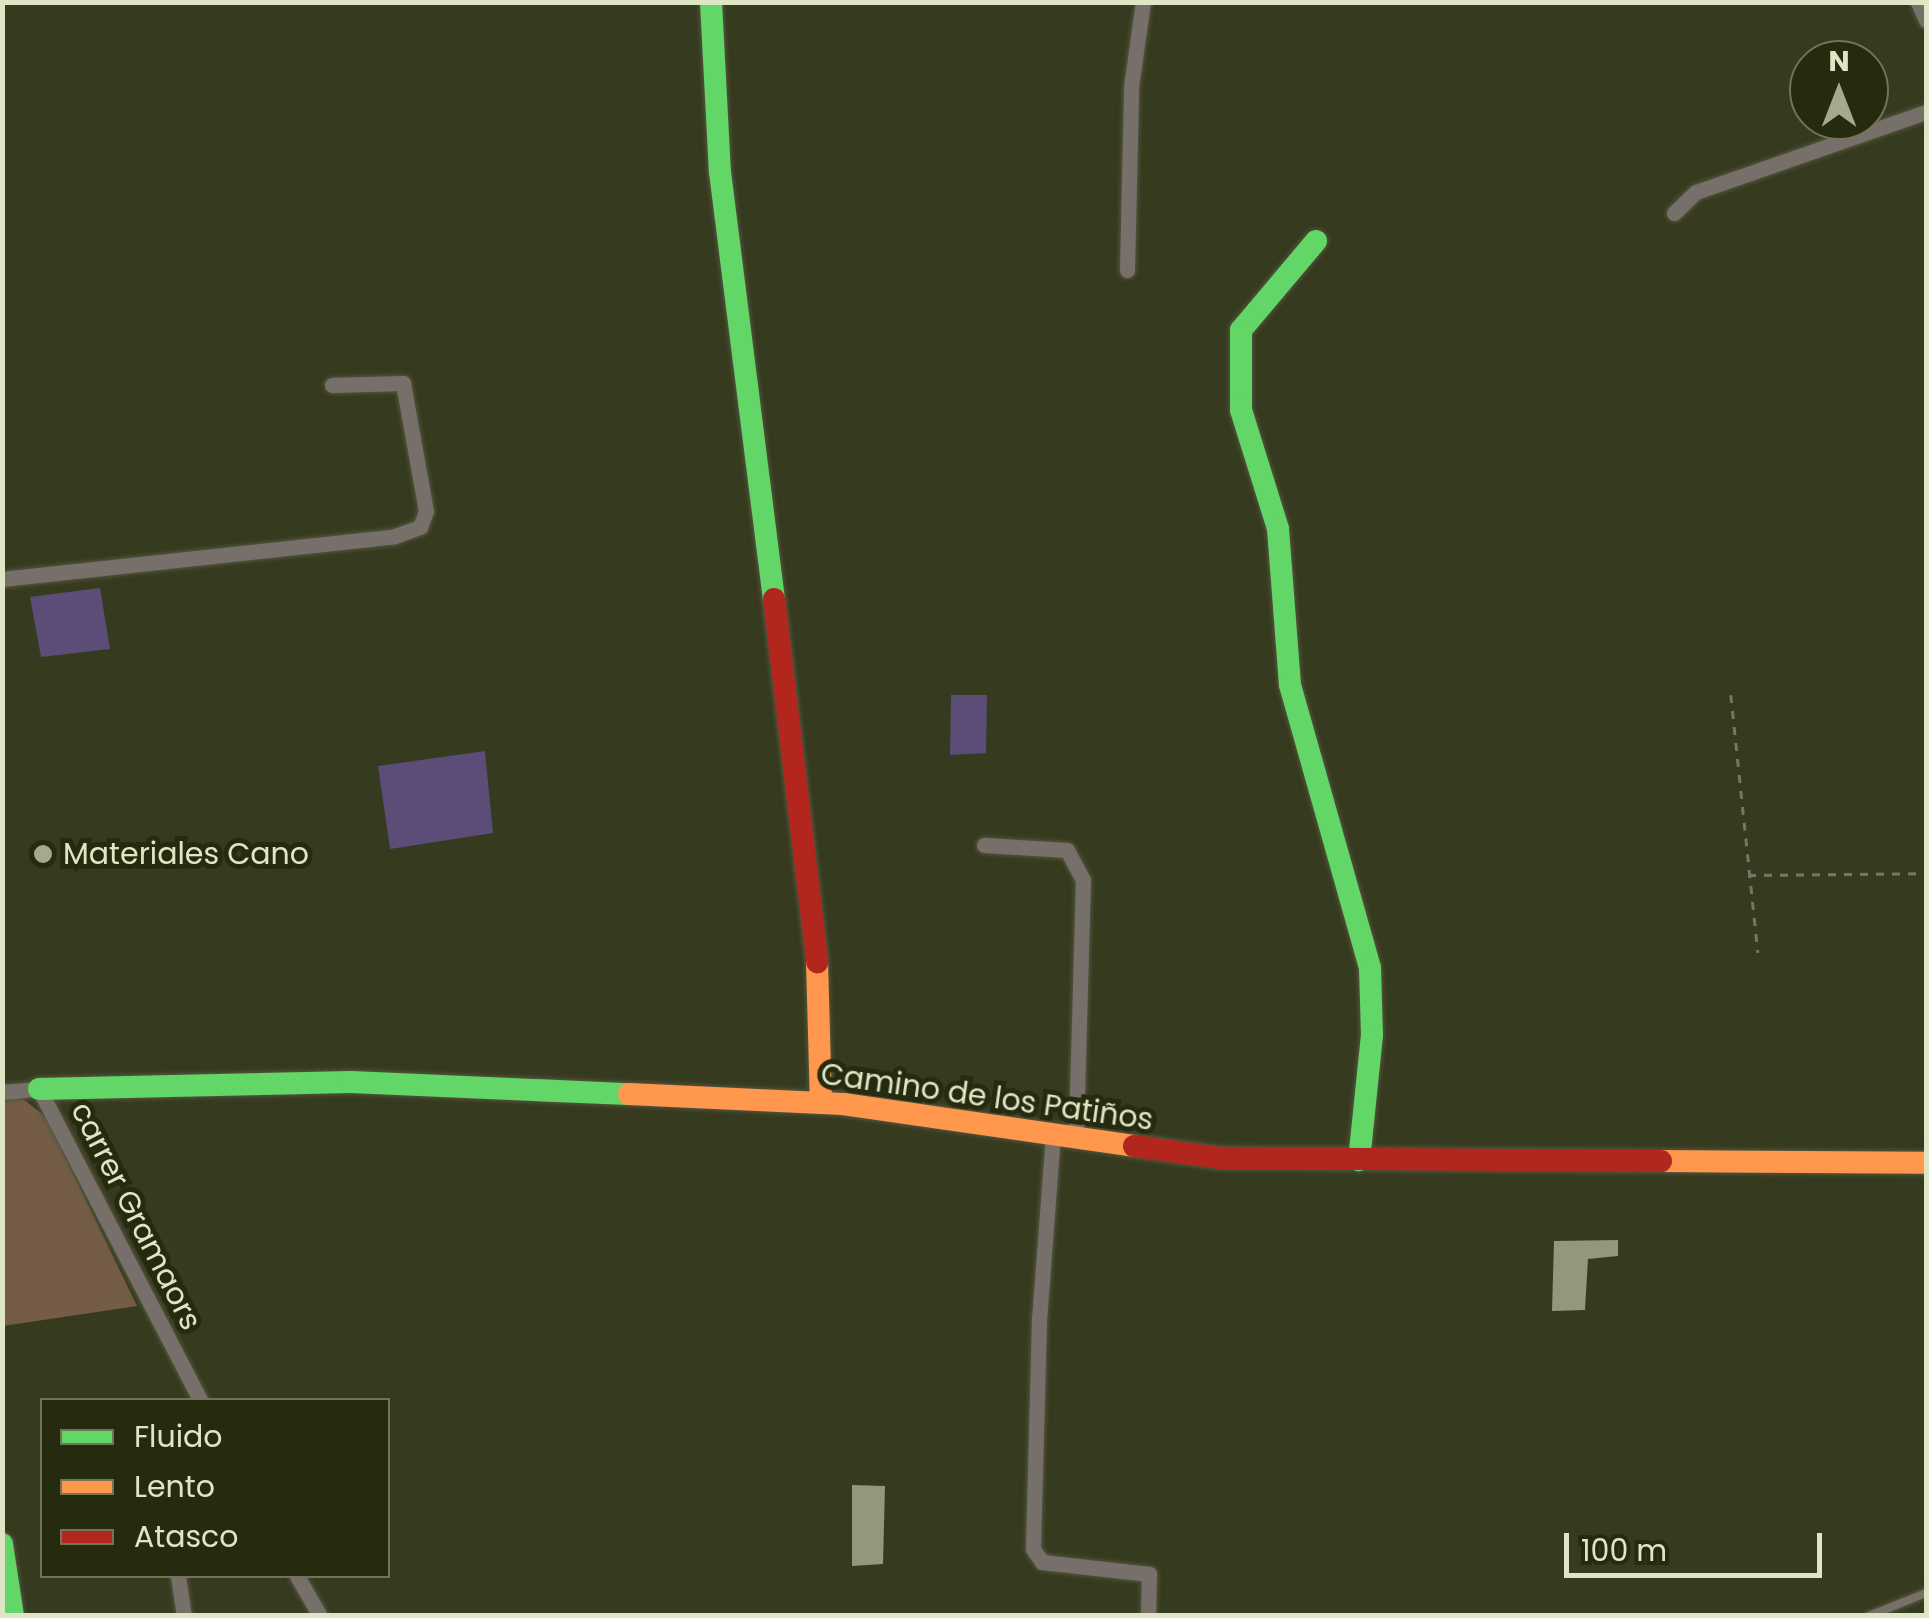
<!DOCTYPE html>
<html>
<head>
<meta charset="utf-8">
<style>
	body { margin:0 }
	#map { position:relative; width:1929px; height:1618px; overflow:hidden; background:#363a1e; font-family:Poppins,sans-serif }
	div>[style] { position:absolute }
	.green>* { inset:0; background:#755c46 }
	.water>* { inset:0; background:#5b4d78 }
	.building>* { inset:0; background:#93977e }
	.path>* { height:2.5px; margin-top:-1.25px; transform-origin:0; background:repeating-linear-gradient(90deg,#77746b 0 8px,transparent 0 16px) }
	.roads { filter:drop-shadow(0 0 2px #53563f) drop-shadow(0 0 2px #53563f) }
	.lane>* { height:8px; margin:-4px; padding:0 4px; transform-origin:4px; border-radius:4px; background:#77706a }
	.street>* { height:15px; margin:-7.5px; padding:0 7.5px; transform-origin:7.5px; border-radius:7.5px; background:#77706a }
	.fast>* { height:22px; margin:-11px; padding:0 11px; transform-origin:11px; border-radius:11px; background:#63d668 }
	.slow>* { height:22px; margin:-11px; padding:0 11px; transform-origin:11px; border-radius:11px; background:#ff974d }
	.jam>* { height:22px; margin:-11px; padding:0 11px; transform-origin:11px; border-radius:11px; background:#b3261e }
	.dots>* { width:28px; height:28px; translate:-50% -50%; box-sizing:border-box; border:5px solid #262a0f; border-radius:50% }
	span { translate:-50% -50%; white-space:nowrap; text-align:center; line-height:1.15; -webkit-text-stroke:10px #262a0f; paint-order:stroke }
	.poi-label { font-size:30px; color:#dfe6c5 }
	.left { translate:0 -50%; text-align:left }
	.street-label { font-size:30px; color:#dfe6c5 }
	.frame { position:absolute; inset:0; border:5px solid #dfe6c5; pointer-events:none }
	.legend { position:absolute; left:40px; top:1398px; width:350px; height:180px; box-sizing:border-box; background:#262a0f; border:2px solid #707558; margin:0; padding:12px 18px; list-style:none; font-size:30px; color:#dfe6c5 }
	.legend li { display:flex; align-items:center; gap:20px; height:50px }
	.legend b { width:50px; border:2px solid #707558 }
	.north { position:absolute; left:1789px; top:40px; width:100px; height:100px; box-sizing:border-box; background:#262a0f; border:2px solid #707558; border-radius:50%; rotate:0deg; font-size:28px; font-weight:700; line-height:40px; text-align:center; color:#dfe6c5 }
	.north::after { content:''; display:block; margin:auto; width:35px; height:45px; background:#a4aa8b; clip-path:polygon(50% 0,100% 100%,50% 72%,0 100%) }
	.scale { position:absolute; left:1564px; top:1533px; width:258px; height:45px; box-sizing:border-box; border:5px solid #dfe6c5; border-top:0; padding-left:12px; font-size:30px; line-height:35px; white-space:nowrap; color:#dfe6c5; -webkit-text-stroke:8px #262a0f; paint-order:stroke }
</style>
</head>
<body>
<div id="map">
	<div class="green">
		<i style="clip-path:polygon(22px 1098px,46px 1117px,137px 1306px,3px 1326px,3px 1100px)"></i>
	</div>
	<div class="water">
		<i style="clip-path:polygon(100px 588px,110px 649px,41px 657px,30px 597px)"></i>
		<i style="clip-path:polygon(951px 695px,987px 695px,986px 753px,950px 755px)"></i>
		<i style="clip-path:polygon(485px 751px,493px 833px,390px 849px,378px 766px)"></i>
	</div>
	<div class="building">
		<i style="clip-path:polygon(1618px 1240px,1618px 1256px,1588px 1259px,1585px 1310px,1552px 1311px,1554px 1241px)"></i>
		<i style="clip-path:polygon(852px 1485px,885px 1486px,883px 1564px,852px 1566px)"></i>
	</div>
	<div class="path">
		<i style="left:1731px;top:695px;width:259px;rotate:84deg"></i>
		<i style="left:1748px;top:875px;width:178px;rotate:-0.6deg"></i>
	</div>
	<div class="roads">
		<div class="lane">
			<i style="left:1869px;top:1616px;width:61px;rotate:-22deg"></i>
		</div>
		<div class="street">
			<i style="left:1918px;top:2px;width:20px;rotate:66deg"></i>
			<i style="left:1674px;top:213px;width:30px;rotate:-44deg"></i>
			<i style="left:1696px;top:192px;width:244px;rotate:-19.2deg"></i>
			<i style="left:1127px;top:270px;width:183px;rotate:-88.7deg"></i>
			<i style="left:1131px;top:87px;width:86px;rotate:-82deg"></i>
			<i style="left:2px;top:579px;width:395px;rotate:-6.2deg"></i>
			<i style="left:395px;top:536px;width:27px;rotate:-20deg"></i>
			<i style="left:420px;top:527px;width:17px;rotate:-69deg"></i>
			<i style="left:426px;top:511px;width:130px;rotate:-100.2deg"></i>
			<i style="left:403px;top:383px;width:71px;rotate:178.4deg"></i>
			<i style="left:984px;top:845px;width:83px;rotate:3.4deg"></i>
			<i style="left:1067px;top:850px;width:34px;rotate:62deg"></i>
			<i style="left:1083px;top:880px;width:258px;rotate:91.6deg"></i>
			<i style="left:2px;top:1092px;width:37px;rotate:-5deg"></i>
			<i style="left:39px;top:1089px;width:350px;rotate:62.6deg"></i>
			<i style="left:1053px;top:1134px;width:186px;rotate:94.3deg"></i>
			<i style="left:1039px;top:1319px;width:230px;rotate:91.5deg"></i>
			<i style="left:1033px;top:1549px;width:16px;rotate:55deg"></i>
			<i style="left:1042px;top:1562px;width:108px;rotate:6.4deg"></i>
			<i style="left:1149px;top:1574px;width:42px;rotate:91.4deg"></i>
			<i style="left:178px;top:1576px;width:40px;rotate:81.5deg"></i>
			<i style="left:297px;top:1576px;width:46px;rotate:60.1deg"></i>
		</div>
		<div class="fast">
			<i style="left:711px;top:2px;width:170px;rotate:87deg"></i>
			<i style="left:720px;top:172px;width:430px;rotate:82.8deg"></i>
			<i style="left:1316px;top:241px;width:116px;rotate:130.1deg"></i>
			<i style="left:1241px;top:330px;width:80px;rotate:90deg"></i>
			<i style="left:1241px;top:410px;width:125px;rotate:72.7deg"></i>
			<i style="left:1278px;top:529px;width:156px;rotate:85.6deg"></i>
			<i style="left:1290px;top:685px;width:294px;rotate:74.2deg"></i>
			<i style="left:1370px;top:968px;width:67px;rotate:88.3deg"></i>
			<i style="left:1372px;top:1035px;width:126px;rotate:95.9deg"></i>
			<i style="left:39px;top:1089px;width:312px;rotate:-1.3deg"></i>
			<i style="left:351px;top:1082px;width:278px;rotate:2.5deg"></i>
			<i style="left:2px;top:1544px;width:73px;rotate:81.3deg"></i>
		</div>
		<div class="slow">
			<i style="left:817px;top:962px;width:141px;rotate:88.4deg"></i>
			<i style="left:629px;top:1094px;width:214px;rotate:2.7deg"></i>
			<i style="left:843px;top:1104px;width:294px;rotate:8.2deg"></i>
			<i style="left:1661px;top:1161px;width:265px;rotate:0.4deg"></i>
		</div>
		<div class="jam">
			<i style="left:774px;top:599px;width:366px;rotate:83.2deg"></i>
			<i style="left:1134px;top:1146px;width:88px;rotate:7.9deg"></i>
			<i style="left:1221px;top:1158px;width:440px;rotate:0.4deg"></i>
		</div>
	</div>
	<div class="dots">
		<i style="left:43px;top:854px;background:#a4aa8b"></i>
	</div>
	<div class="poi-label">
		<span class="left" style="left:63px;top:854px">Materiales Cano</span>
	</div>
	<div class="street-label">
		<span style="left:987px;top:1097px;rotate:8deg">Camino de los Patiños</span>
		<span style="left:136px;top:1216px;rotate:63deg">carrer Gramaors</span>
	</div>
	<div class="frame"></div>
	<ul class="legend">
	<li><b style="height:12px;background:#63d668"></b>Fluido</li>
	<li><b style="height:12px;background:#ff974d"></b>Lento</li>
	<li><b style="height:12px;background:#b3261e"></b>Atasco</li>
	</ul>
	<div class="north">N</div>
	<div class="scale">100 m</div>
</div>
</body>
</html>
